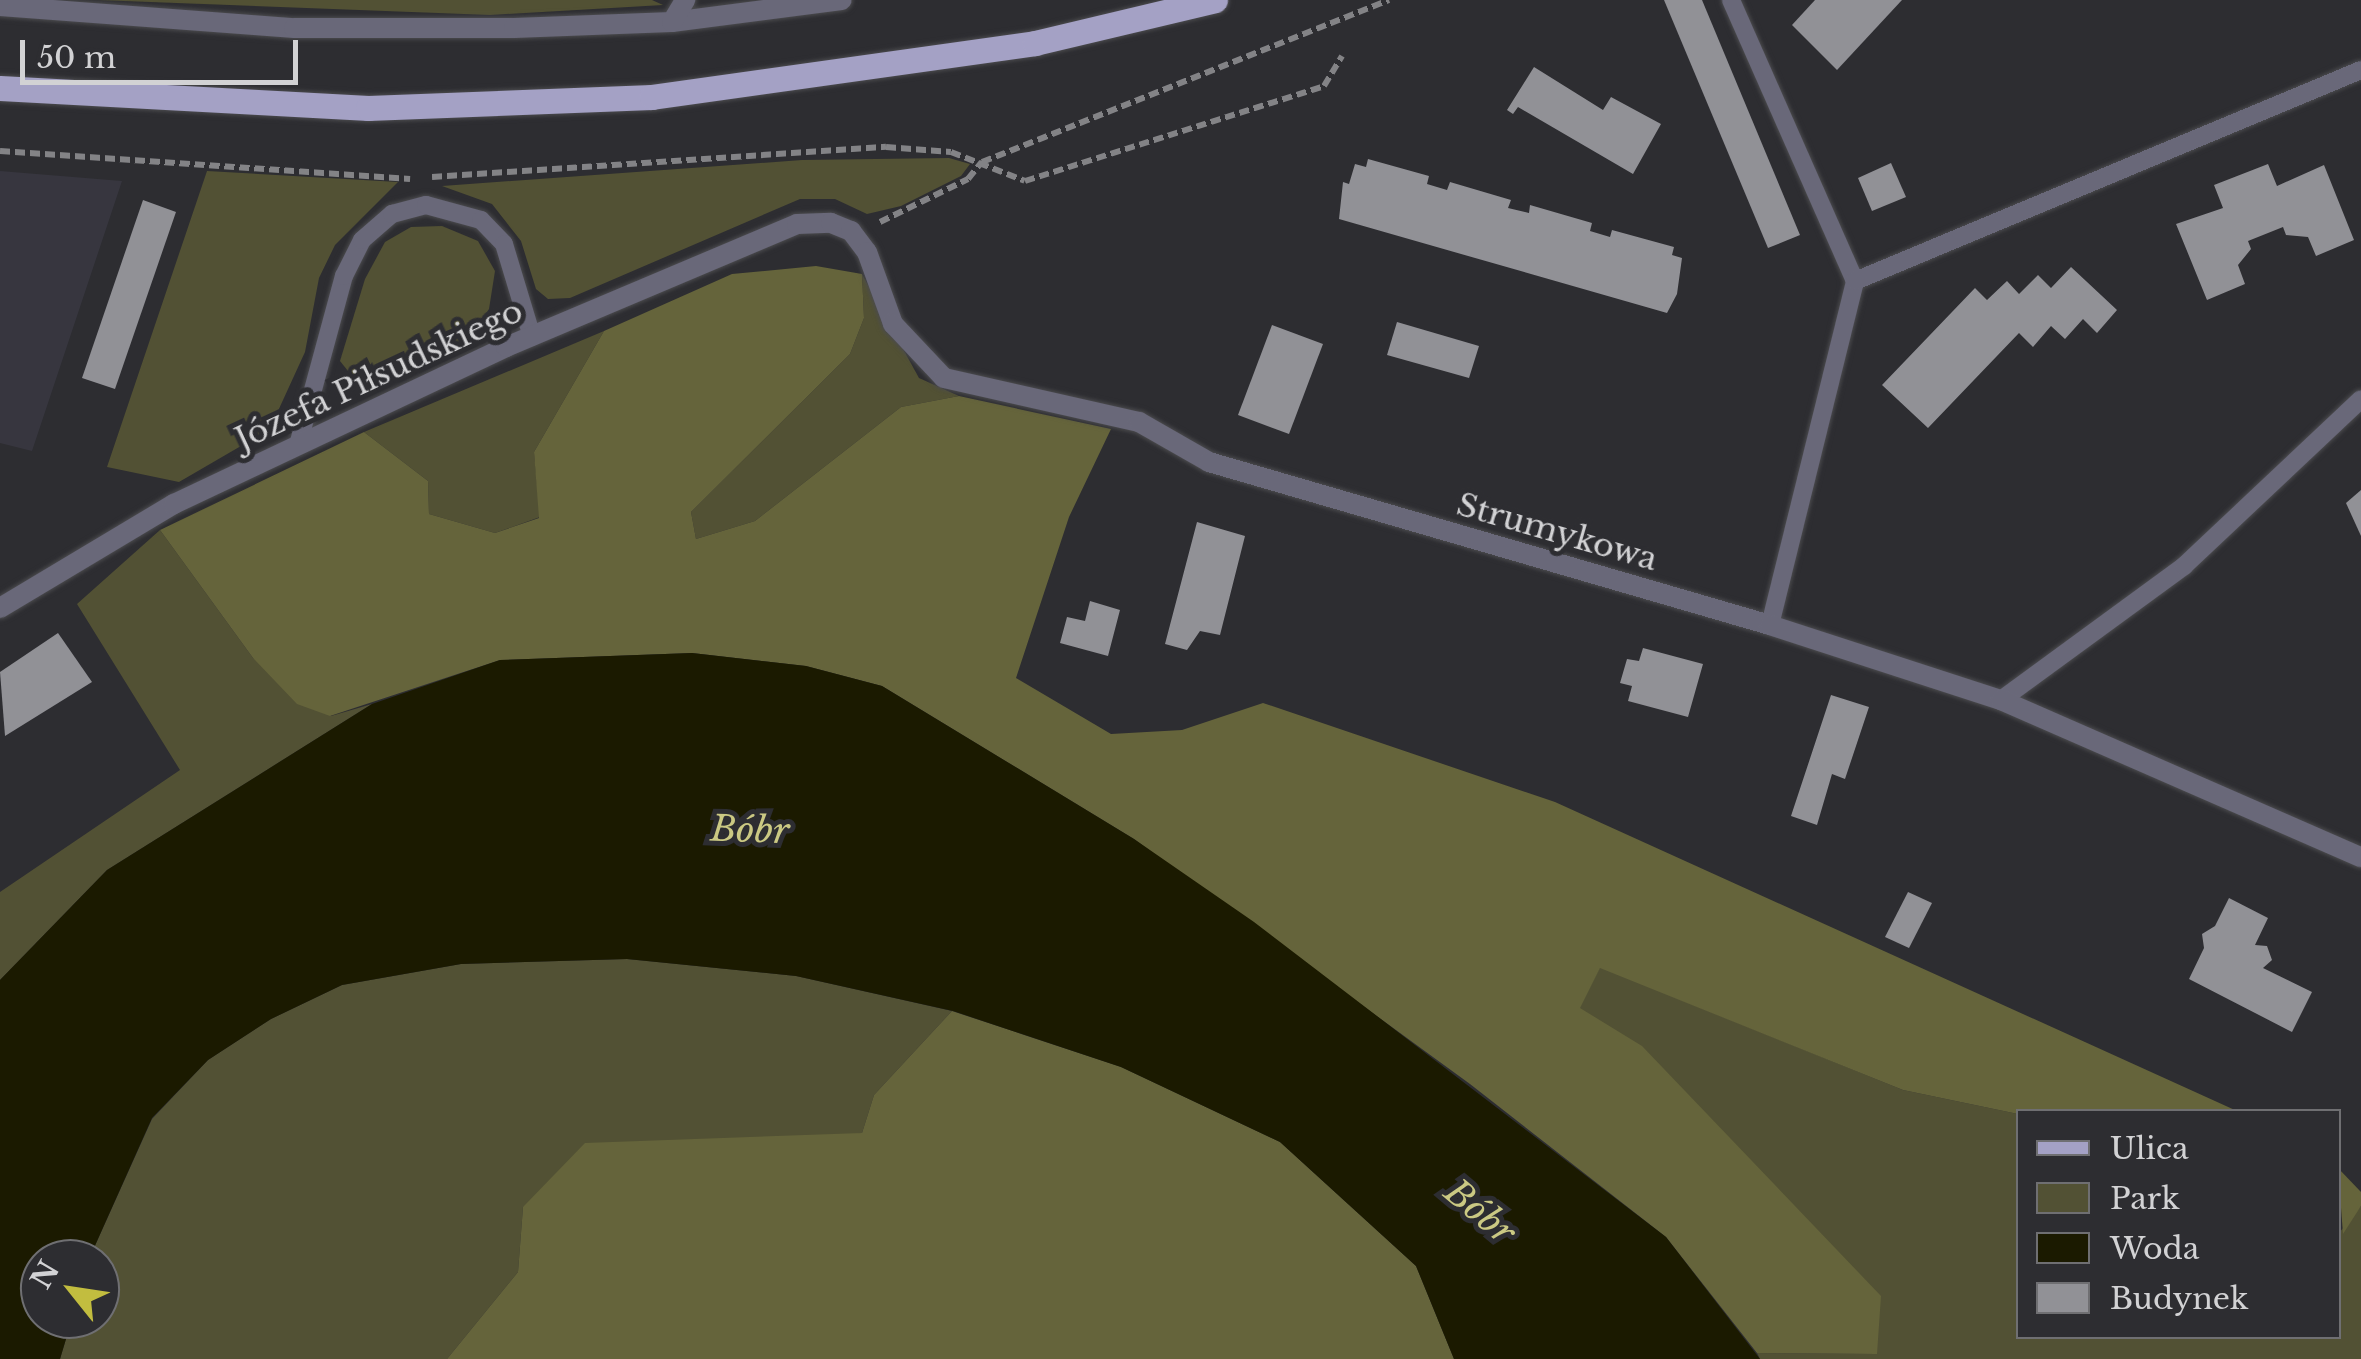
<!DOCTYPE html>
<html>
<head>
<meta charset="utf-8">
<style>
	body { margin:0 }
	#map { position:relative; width:2361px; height:1359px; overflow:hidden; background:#2d2d31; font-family:"Libre Baskerville",serif }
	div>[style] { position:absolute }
	.built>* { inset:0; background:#37363f }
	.green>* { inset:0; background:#525134 }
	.forest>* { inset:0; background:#65643b }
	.water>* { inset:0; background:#1b1a00 }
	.building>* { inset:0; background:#919196 }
	.path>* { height:6px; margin-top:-3px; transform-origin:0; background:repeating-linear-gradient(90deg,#838386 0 10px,transparent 0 15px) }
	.roads { filter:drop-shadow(0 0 2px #4b4b4e) drop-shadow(0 0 2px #4b4b4e) }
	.lane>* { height:18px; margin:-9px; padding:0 9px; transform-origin:9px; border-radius:9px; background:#696879 }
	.street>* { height:20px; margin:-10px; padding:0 10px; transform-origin:10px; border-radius:10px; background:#696879 }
	.primary>* { height:25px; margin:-12.5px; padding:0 12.5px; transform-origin:12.5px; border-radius:12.5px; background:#a4a1c5 }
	span { translate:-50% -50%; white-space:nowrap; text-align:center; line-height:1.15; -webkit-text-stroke:10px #2d2d31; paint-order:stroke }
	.street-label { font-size:32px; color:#d2d2d4 }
	.water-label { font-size:35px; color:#cbc983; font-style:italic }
	.legend { position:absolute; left:2016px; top:1109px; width:325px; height:230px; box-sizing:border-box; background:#2d2d31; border:2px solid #6f6f72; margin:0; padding:12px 18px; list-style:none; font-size:30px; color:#d2d2d4 }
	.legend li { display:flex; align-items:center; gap:20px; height:50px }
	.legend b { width:50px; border:2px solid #6f6f72 }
	.north { position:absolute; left:20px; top:1239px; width:100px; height:100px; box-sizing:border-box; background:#2d2d31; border:2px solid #6f6f72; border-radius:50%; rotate:300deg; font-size:28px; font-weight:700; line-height:40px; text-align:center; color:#d2d2d4 }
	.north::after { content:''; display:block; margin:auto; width:35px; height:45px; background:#c2bd3f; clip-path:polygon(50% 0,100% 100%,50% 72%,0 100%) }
	.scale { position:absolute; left:20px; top:40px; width:278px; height:45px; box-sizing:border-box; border:5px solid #d2d2d4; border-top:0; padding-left:12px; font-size:30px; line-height:35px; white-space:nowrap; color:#d2d2d4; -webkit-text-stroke:8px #2d2d31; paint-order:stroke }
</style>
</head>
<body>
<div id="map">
	<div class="built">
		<i style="clip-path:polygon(0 171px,122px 181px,32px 451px,0 443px)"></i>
	</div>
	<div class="green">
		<i style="clip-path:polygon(97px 0,652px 0,663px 5px,490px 15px)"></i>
		<i style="clip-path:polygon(949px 158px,970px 164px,961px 176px,901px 206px,867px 214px,835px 199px,800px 199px,570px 298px,548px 299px,536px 289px,521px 241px,492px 204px,442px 186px,802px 160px)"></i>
		<i style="clip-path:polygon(207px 171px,398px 182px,335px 245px,319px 278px,305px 352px,278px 411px,258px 436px,179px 482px,107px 467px)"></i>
		<i style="clip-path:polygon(442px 226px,478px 241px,495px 271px,489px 309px,468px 339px,377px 380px,352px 376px,340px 361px,365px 279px,385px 242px,411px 227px)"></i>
		<i style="clip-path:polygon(862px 274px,919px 378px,959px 396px,901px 407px,755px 521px,696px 539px,691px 512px,850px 354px,864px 318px)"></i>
		<i style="clip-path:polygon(604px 331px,534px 452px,540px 517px,495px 533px,429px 514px,428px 481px,364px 432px)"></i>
		<i style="clip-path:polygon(160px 530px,253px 658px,331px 716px,372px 704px,107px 870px,0 980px,0 892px,180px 770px,77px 604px)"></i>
		<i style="clip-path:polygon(627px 959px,796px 976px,952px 1011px,874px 1095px,862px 1133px,523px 1207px,518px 1272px,447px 1359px,60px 1359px,72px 1319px,100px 1319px,100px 1259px,89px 1259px,152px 1119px,208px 1060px,271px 1019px,342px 985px,461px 964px)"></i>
		<i style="clip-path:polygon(1600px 967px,1903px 1090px,2018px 1114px,2018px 1336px,2338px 1336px,2339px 1233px,2361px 1206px,2361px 1359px,1760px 1359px,1757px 1353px,1877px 1354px,1579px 1008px)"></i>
	</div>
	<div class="forest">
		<i style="clip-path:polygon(816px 266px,862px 274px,864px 318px,850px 354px,691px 512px,696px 539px,755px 521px,901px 407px,959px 396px,1111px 429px,1069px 517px,1016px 678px,1111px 734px,1182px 730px,1263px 703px,1555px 802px,2237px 1111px,2018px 1114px,1903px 1090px,1600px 968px,1580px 1008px,1642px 1046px,1881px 1296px,1877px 1354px,1757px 1353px,1666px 1237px,1470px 1084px,1134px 839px,882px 686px,806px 666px,692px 653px,500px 660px,330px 716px,297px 704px,253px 658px,160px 530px,364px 432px,428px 481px,429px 514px,495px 533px,539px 518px,534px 452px,604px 331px,732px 274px)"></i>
		<i style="clip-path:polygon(952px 1011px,1121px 1067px,1280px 1142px,1416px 1266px,1454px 1359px,447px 1359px,518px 1272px,523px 1207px,585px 1143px,862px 1133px,874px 1095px)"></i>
		<i style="clip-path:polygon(2338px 1168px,2361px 1192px,2361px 1206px,2343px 1234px)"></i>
	</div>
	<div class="water">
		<i style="clip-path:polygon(692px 653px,806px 666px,882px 686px,1134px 839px,1254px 922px,1666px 1237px,1760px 1359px,1454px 1359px,1416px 1266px,1280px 1142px,1121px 1067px,953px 1011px,796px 976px,627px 959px,461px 964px,342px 985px,271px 1019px,208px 1060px,152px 1118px,89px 1259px,40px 1259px,40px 1319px,72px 1319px,60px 1359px,0 1359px,0 980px,107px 870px,372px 704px,500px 660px)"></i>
	</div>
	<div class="building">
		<i style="clip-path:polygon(1664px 0,1702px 0,1800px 235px,1768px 248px)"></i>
		<i style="clip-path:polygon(1815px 0,1902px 0,1837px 70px,1792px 25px)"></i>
		<i style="clip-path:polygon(1534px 67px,1603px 110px,1611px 97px,1661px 124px,1633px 174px,1518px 107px,1513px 114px,1507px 110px)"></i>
		<i style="clip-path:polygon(1368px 159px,1429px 176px,1427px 184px,1447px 190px,1450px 182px,1511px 200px,1508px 208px,1529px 213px,1530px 205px,1592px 223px,1590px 231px,1610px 237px,1612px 230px,1674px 247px,1672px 255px,1682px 258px,1677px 294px,1667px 313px,1339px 219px,1343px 182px,1349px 184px,1355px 164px,1366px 167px)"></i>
		<i style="clip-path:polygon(1891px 163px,1906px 197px,1872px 211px,1858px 178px)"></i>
		<i style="clip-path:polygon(2268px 164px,2277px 186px,2324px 165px,2354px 240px,2316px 256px,2308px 237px,2286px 235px,2283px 227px,2248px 241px,2251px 249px,2238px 265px,2245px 284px,2207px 300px,2176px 224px,2223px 208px,2214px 185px)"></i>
		<i style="clip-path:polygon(143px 200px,176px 212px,115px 389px,82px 378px)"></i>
		<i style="clip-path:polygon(2071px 267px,2117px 310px,2097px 333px,2083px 319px,2065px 339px,2051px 326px,2033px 347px,2019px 333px,1928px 428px,1882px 385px,1975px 288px,1987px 300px,2007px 281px,2019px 294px,2038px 275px,2051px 288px)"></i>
		<i style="clip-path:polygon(1397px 322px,1479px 346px,1469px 378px,1387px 355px)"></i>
		<i style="clip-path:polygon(1272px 325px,1323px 344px,1289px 434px,1238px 415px)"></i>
		<i style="clip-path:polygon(2361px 490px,2361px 536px,2346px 503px)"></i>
		<i style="clip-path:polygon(1197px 522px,1245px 536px,1220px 635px,1200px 631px,1187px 650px,1165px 644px)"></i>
		<i style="clip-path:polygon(1090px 601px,1120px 610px,1108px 656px,1060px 643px,1067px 617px,1085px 621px)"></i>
		<i style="clip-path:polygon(58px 633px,92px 682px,5px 736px,0 672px)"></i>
		<i style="clip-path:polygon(1643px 648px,1703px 664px,1688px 717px,1628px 701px,1632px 686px,1620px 683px,1627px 659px,1639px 661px)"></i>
		<i style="clip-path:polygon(1831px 695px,1869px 707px,1845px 779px,1832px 774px,1817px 825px,1791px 816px)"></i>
		<i style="clip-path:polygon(1908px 892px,1932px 903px,1909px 948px,1885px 937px)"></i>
		<i style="clip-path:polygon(2229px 898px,2268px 918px,2255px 945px,2267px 946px,2272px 960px,2263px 968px,2312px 992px,2292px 1032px,2189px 979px,2204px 948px,2202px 934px,2215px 926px)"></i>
	</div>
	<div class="path">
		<i style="left:0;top:151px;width:411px;rotate:3.9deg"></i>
		<i style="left:432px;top:177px;width:455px;rotate:-3.8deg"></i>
		<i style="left:886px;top:147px;width:65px;rotate:4.4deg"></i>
		<i style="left:951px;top:152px;width:79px;rotate:21.4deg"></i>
		<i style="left:1025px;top:181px;width:314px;rotate:-17.6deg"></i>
		<i style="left:1324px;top:86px;width:35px;rotate:-59deg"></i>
		<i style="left:880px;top:222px;width:98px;rotate:-26deg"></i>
		<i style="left:968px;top:179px;width:22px;rotate:-51deg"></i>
		<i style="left:982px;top:162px;width:438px;rotate:-21.7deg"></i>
	</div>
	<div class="roads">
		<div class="lane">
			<i style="left:1731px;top:0;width:307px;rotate:66.2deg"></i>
			<i style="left:298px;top:445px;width:175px;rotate:-74.8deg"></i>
			<i style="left:344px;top:276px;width:40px;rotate:-63.4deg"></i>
			<i style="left:362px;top:240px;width:40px;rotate:-41deg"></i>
			<i style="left:392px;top:214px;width:35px;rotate:-15deg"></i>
			<i style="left:426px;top:205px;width:57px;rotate:15.3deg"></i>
			<i style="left:481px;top:220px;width:33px;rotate:46deg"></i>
			<i style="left:504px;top:244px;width:97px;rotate:73.2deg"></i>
			<i style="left:1770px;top:625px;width:354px;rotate:-76.1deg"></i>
			<i style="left:1855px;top:281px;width:548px;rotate:-22.64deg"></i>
			<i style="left:2001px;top:700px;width:227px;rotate:-36.2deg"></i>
			<i style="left:2184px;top:566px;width:243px;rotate:-43.3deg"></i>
		</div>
		<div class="street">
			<i style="left:0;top:6px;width:295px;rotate:4.3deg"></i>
			<i style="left:294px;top:28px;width:220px"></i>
			<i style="left:514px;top:28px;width:158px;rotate:-2.2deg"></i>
			<i style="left:672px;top:22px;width:171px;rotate:-7.4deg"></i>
			<i style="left:672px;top:22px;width:26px;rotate:-59deg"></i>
			<i style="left:0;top:608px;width:203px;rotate:-30.9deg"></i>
			<i style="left:174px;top:504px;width:367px;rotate:-25.3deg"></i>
			<i style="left:506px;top:347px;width:316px;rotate:-22.9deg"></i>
			<i style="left:797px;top:224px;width:34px;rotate:-2deg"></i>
			<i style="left:831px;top:223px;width:22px;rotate:22deg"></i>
			<i style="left:851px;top:231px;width:26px;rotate:53deg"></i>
			<i style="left:867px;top:252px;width:77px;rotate:70.1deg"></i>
			<i style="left:893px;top:324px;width:74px;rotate:46.6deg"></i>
			<i style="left:944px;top:378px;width:200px;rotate:12.7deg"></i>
			<i style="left:1139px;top:422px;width:81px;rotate:29.7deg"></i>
			<i style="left:1209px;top:462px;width:584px;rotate:16.2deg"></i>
			<i style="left:1770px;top:625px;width:243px;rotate:18deg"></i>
			<i style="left:2001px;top:700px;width:393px;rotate:23.6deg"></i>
		</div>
		<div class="primary">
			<i style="left:0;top:88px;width:369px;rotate:3.1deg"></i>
			<i style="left:368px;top:108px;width:284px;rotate:-2.2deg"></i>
			<i style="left:652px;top:97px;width:387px;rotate:-8deg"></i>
			<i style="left:1035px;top:43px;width:185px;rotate:-13.4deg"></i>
		</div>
	</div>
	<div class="street-label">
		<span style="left:379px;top:375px;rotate:-25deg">Józefa Piłsudskiego</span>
		<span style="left:1557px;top:532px;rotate:16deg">Strumykowa</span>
	</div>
	<div class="water-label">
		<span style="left:750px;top:830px;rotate:2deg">Bóbr</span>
		<span style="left:1480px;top:1212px;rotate:40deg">Bóbr</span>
	</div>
	<ul class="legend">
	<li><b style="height:12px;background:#a4a1c5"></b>Ulica</li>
	<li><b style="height:28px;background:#525134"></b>Park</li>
	<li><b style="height:28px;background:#1b1a00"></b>Woda</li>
	<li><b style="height:28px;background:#919196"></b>Budynek</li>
	</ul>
	<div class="north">N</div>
	<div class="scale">50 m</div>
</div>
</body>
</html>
